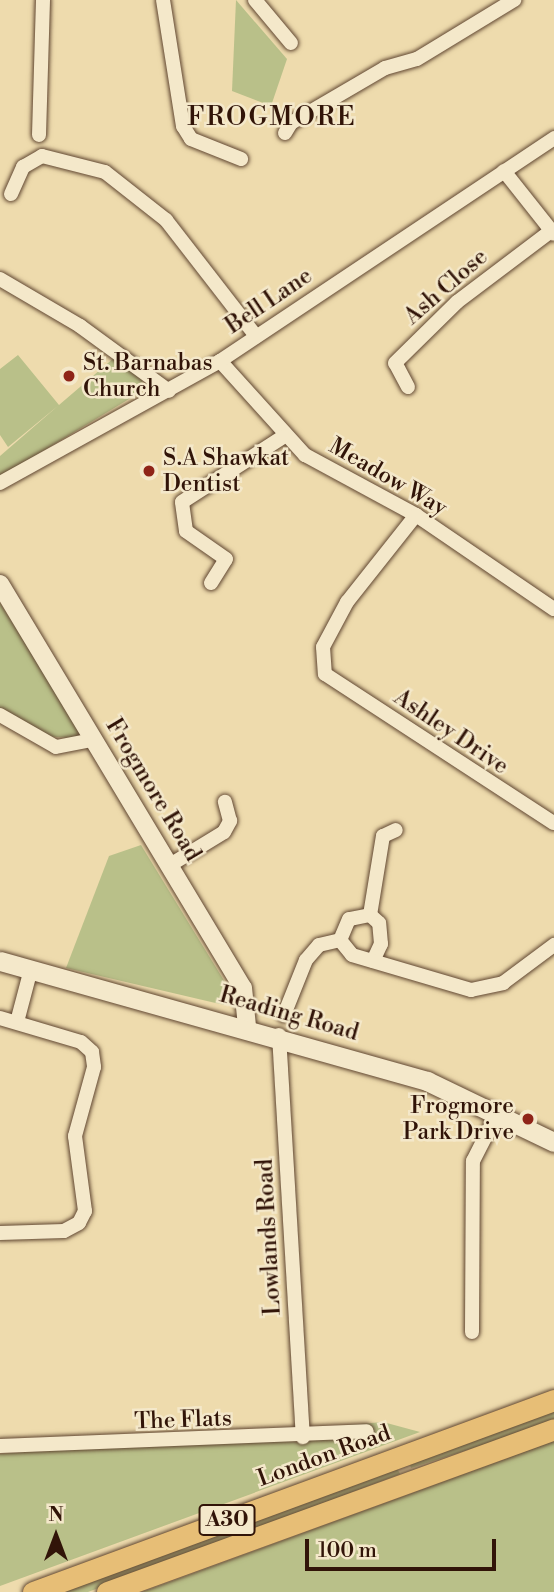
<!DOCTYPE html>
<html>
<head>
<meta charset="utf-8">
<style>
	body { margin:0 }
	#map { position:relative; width:554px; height:1592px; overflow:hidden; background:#eedbad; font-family:"Libre Bodoni",serif }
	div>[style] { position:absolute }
	.green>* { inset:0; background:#b9c089 }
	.roads { filter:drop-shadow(0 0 2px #604631) drop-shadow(0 0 2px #604631) }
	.minor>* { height:14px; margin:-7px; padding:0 7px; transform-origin:7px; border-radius:7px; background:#f4e8ca }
	.tertiary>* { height:18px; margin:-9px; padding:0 9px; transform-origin:9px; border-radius:9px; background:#f4e8ca }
	.secondary>* { height:19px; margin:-9.5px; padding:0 9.5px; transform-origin:9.5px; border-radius:9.5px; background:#f4e8ca }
	.primary>* { height:21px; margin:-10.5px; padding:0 10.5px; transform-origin:10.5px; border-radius:10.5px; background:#e7be76 }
	.dots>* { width:19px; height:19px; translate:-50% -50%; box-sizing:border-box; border:4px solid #f4e8ca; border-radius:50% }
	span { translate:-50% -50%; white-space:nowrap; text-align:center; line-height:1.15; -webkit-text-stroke:5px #f4e8ca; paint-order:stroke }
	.shield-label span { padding:2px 5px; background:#f4e8ca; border:2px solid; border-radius:5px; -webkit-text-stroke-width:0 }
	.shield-label { font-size:21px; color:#311408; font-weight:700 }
	.street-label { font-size:23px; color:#311408 }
	.poi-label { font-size:23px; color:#311408 }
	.left { translate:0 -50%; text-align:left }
	.right { translate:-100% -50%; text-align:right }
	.quarter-label { font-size:26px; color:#311408; letter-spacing:2px }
	.north { position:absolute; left:21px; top:1501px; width:70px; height:70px; -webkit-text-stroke:5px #f4e8ca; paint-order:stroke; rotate:0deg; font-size:19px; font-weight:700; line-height:28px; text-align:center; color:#311408 }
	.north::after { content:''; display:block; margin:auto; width:24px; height:32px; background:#311408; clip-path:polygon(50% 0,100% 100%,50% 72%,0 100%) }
	.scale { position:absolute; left:305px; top:1539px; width:191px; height:32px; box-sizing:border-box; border:4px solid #311408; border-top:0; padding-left:9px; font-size:21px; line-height:24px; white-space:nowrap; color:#311408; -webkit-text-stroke:5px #f4e8ca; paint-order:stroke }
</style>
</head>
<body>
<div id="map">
	<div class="green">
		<i style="clip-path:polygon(236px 0,287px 59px,271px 106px,232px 91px)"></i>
		<i style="clip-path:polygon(18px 355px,59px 405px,115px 357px,142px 380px,144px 390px,0 477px,0 456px,59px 405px,8px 447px,0 435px,0 369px)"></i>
		<i style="clip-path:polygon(0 603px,85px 739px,43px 736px,0 712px)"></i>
		<i style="clip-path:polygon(141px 845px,228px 987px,224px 1005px,66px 968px,109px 856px)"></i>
		<i style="clip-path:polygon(554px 1408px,554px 1422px,411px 1468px,410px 1464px)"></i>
		<i style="clip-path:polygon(383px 1422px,420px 1432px,0 1586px,0 1454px)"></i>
		<i style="clip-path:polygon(554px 1441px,554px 1592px,142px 1592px)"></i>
		<i style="clip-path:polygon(396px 1466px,400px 1474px,88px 1592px,54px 1592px)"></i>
	</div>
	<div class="roads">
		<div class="minor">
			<i style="left:163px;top:0;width:128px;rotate:81deg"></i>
			<i style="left:183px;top:126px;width:15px;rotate:58deg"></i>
			<i style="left:191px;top:139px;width:54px;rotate:21.8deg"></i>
			<i style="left:255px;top:0;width:56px;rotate:50.1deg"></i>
			<i style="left:285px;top:133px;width:12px;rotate:-59deg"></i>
			<i style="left:291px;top:123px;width:109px;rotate:-30.3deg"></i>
			<i style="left:385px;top:68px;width:33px;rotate:-16deg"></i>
			<i style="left:417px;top:59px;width:114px;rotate:-31.3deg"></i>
			<i style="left:39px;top:135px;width:135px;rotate:-88.3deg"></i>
			<i style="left:504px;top:171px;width:80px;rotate:51.6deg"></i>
			<i style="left:11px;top:194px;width:30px;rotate:-66deg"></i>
			<i style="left:23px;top:167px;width:22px;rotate:-30deg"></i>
			<i style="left:42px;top:156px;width:65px;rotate:14.3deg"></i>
			<i style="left:105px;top:172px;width:78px;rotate:38.2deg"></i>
			<i style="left:166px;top:220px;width:147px;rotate:52.2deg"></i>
			<i style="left:0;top:279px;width:93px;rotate:30.4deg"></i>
			<i style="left:80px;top:326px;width:110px;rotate:36.1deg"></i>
			<i style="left:220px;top:361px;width:127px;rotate:47.9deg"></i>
			<i style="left:305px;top:455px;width:126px;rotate:28.4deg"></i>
			<i style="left:416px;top:515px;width:167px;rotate:34.3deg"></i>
			<i style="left:408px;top:387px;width:27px;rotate:-118deg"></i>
			<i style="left:395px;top:363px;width:87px;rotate:-44.5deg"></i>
			<i style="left:457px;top:302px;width:118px;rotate:-37.1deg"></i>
			<i style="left:0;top:483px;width:252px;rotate:-29deg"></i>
			<i style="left:220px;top:361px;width:402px;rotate:-33.7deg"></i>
			<i style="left:416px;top:515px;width:111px;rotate:128.4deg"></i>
			<i style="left:347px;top:602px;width:51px;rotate:118.1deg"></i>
			<i style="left:323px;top:647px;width:27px;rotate:86deg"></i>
			<i style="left:325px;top:674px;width:273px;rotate:33.1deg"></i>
			<i style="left:211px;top:583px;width:28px;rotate:-58deg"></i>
			<i style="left:226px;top:559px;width:49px;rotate:-145deg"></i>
			<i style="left:186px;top:531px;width:29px;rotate:-98deg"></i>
			<i style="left:182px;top:502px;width:120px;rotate:-32.8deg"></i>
			<i style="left:0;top:715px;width:64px;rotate:29.7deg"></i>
			<i style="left:56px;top:747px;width:38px;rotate:-11deg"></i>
			<i style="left:170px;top:865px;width:63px;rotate:-31.4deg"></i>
			<i style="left:224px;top:832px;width:13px;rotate:-61deg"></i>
			<i style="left:230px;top:821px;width:20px;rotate:-105deg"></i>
			<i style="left:370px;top:915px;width:80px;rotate:-80.7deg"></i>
			<i style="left:383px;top:836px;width:14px;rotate:-25deg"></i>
			<i style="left:373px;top:961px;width:19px;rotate:-65deg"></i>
			<i style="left:381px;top:944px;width:21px;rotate:-95deg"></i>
			<i style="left:379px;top:923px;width:12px;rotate:-138deg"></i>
			<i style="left:370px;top:915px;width:21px;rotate:169deg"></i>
			<i style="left:349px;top:919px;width:23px;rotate:113deg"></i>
			<i style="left:340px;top:940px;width:19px;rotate:51deg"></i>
			<i style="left:352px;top:955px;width:124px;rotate:16.4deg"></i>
			<i style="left:471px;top:990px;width:33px;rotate:-12deg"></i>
			<i style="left:503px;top:983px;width:64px;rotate:-36.7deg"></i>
			<i style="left:284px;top:1015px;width:59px;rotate:-68.2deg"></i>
			<i style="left:306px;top:960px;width:20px;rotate:-49deg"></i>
			<i style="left:319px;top:945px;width:22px;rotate:-13deg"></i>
			<i style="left:0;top:1018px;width:84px;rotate:16.5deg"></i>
			<i style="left:81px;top:1042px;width:15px;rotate:42deg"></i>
			<i style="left:92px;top:1052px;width:15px;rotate:82deg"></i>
			<i style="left:94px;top:1067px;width:72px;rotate:105.4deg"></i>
			<i style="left:75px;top:1136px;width:76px;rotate:82.4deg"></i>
			<i style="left:85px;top:1211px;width:13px;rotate:117deg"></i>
			<i style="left:79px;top:1223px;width:17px;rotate:152deg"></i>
			<i style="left:64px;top:1231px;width:64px;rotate:178.2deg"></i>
			<i style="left:17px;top:1022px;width:55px;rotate:-75.2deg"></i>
			<i style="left:279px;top:1035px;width:403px;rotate:86.6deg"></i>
			<i style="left:472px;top:1332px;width:171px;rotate:-89.7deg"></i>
			<i style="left:473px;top:1161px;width:55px;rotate:-63deg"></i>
			<i style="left:0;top:1446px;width:367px;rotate:-2.3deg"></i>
		</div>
		<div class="tertiary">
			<i style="left:0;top:584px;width:471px;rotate:59deg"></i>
			<i style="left:243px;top:988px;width:39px;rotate:84deg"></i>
		</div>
		<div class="secondary">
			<i style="left:0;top:961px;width:444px;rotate:15.7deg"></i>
			<i style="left:427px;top:1081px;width:141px;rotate:25.7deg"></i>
		</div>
		<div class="primary">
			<i style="left:33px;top:1592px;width:555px;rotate:-20.23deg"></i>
			<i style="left:107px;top:1592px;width:476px;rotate:-20deg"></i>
		</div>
	</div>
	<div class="dots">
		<i style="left:69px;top:376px;background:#8f2418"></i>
		<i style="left:149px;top:471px;background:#8f2418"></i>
		<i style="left:528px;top:1119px;background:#8f2418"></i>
	</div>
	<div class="shield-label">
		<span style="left:227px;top:1520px">A30</span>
	</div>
	<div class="street-label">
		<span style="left:446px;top:287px;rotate:-41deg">Ash Close</span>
		<span style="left:269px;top:301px;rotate:-34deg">Bell Lane</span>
		<span style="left:388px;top:477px;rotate:30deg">Meadow Way</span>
		<span style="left:451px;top:732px;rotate:34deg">Ashley Drive</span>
		<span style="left:153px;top:790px;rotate:59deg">Frogmore Road</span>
		<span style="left:289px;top:1014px;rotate:16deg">Reading Road</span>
		<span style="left:269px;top:1237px;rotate:-93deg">Lowlands Road</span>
		<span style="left:183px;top:1420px;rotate:-2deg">The Flats</span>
		<span style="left:324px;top:1456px;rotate:-20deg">London Road</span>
	</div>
	<div class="poi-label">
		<span class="left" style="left:83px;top:376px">St. Barnabas<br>Church</span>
		<span class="left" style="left:163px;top:471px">S.A Shawkat<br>Dentist</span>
		<span class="right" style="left:514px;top:1119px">Frogmore<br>Park Drive</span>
	</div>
	<div class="quarter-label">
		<span style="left:272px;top:118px">FROGMORE</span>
	</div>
	<div class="north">N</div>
	<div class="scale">100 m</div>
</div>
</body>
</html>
